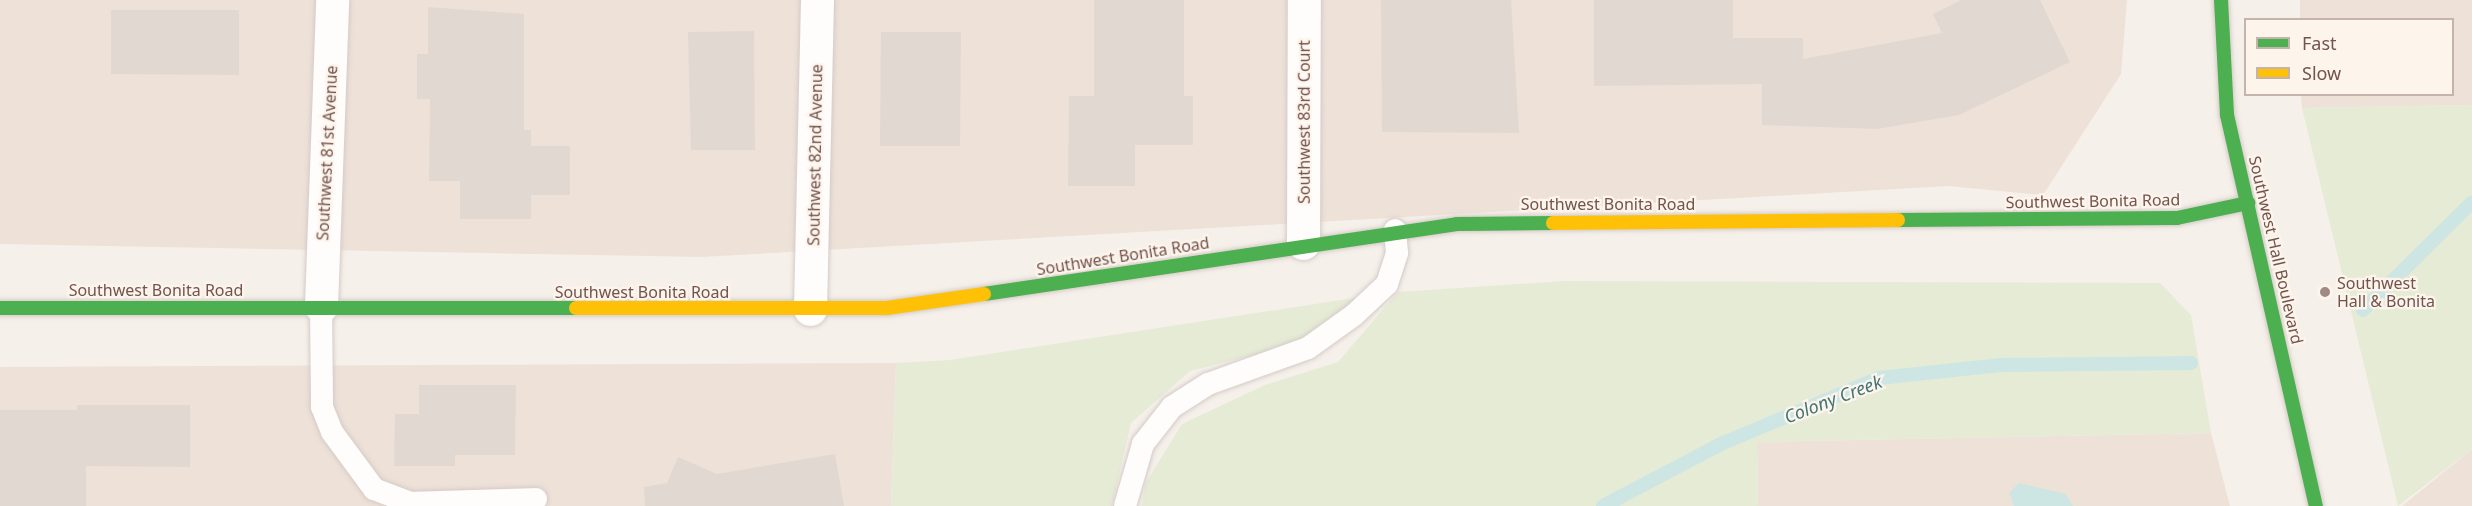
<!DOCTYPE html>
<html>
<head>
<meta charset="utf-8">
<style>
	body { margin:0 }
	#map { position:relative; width:2472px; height:506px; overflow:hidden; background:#f6f0ea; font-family:"Noto Sans",sans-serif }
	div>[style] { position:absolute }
	.residential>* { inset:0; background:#eee1d8 }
	.green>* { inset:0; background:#e6ebd6 }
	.water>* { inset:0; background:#cde6e4 }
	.stream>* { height:14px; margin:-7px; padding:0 7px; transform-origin:7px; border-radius:7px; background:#cde6e4 }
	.building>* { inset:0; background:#e2d8d2 }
	.roads { filter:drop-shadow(0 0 2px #d4cbc7) drop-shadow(0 0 2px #d4cbc7) }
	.lane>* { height:22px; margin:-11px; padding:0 11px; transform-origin:11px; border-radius:11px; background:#fefdfc }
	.street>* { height:33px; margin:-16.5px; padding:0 16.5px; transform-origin:16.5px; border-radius:16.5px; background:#fefdfc }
	.fast>* { height:14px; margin:-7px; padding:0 7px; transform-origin:7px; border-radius:7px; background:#4caf50 }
	.slow>* { height:14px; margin:-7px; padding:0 7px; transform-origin:7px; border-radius:7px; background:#ffc107 }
	.dots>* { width:16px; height:16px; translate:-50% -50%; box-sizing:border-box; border:3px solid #fdf4ec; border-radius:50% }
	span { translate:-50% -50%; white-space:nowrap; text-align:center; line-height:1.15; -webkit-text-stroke:4.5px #fdf4ec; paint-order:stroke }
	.street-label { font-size:16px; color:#71544d }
	.poi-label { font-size:16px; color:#71544d }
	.left { translate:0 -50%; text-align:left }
	.water-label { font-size:18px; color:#427576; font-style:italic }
	.legend { position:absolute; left:2244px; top:18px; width:210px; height:78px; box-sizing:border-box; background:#fdf4ec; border:2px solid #c5b4ac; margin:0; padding:8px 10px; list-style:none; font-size:18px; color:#71544d }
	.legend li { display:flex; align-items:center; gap:12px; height:30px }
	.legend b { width:30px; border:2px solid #c5b4ac }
</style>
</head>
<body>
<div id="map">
	<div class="residential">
		<i style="clip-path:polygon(0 0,2127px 0,2121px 74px,2043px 195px,1948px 186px,702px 257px,0 244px)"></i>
		<i style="clip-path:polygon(2300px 0,2472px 0,2472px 105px,2302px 108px,2301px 95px,2452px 94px,2452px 20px,2300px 19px)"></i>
		<i style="clip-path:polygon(896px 363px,891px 506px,0 506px,0 367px)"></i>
		<i style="clip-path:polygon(2211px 433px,2230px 506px,1758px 506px,1757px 442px)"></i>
		<i style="clip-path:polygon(2472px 449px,2472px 506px,2402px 506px)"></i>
	</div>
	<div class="green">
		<i style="clip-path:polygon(2472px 105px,2472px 449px,2398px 506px,2302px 108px)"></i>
		<i style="clip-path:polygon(1564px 281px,2160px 283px,2191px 315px,2211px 433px,1757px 442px,1758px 506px,1142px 506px,1145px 484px,1182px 424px,1265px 385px,1338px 362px,1398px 292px)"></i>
		<i style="clip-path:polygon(1354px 298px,1354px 306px,1296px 344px,1190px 371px,1131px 423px,1112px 506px,891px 506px,896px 363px,950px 360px)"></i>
	</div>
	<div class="water">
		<i style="clip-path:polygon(2019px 483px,2066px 494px,2073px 506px,2014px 506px,2009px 493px)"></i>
	</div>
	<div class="stream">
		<i style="left:2363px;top:310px;width:153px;rotate:-44.7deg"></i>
		<i style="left:1603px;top:506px;width:136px;rotate:-27.7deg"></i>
		<i style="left:1723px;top:443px;width:169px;rotate:-22.6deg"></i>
		<i style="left:1879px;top:378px;width:123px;rotate:-6.1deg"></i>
		<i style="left:2001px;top:365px;width:190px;rotate:-0.6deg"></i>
	</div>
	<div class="building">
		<i style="clip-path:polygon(1094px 0,1184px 0,1184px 96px,1193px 96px,1193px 145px,1135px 145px,1135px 186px,1068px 186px,1069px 96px,1094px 96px)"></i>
		<i style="clip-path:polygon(1381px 0,1511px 0,1519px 133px,1382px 132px)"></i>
		<i style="clip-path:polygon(1594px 0,1733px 0,1733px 38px,1803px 38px,1803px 59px,1942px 33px,1933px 14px,1961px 0,2040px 0,2070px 62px,1959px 115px,1877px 129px,1762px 125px,1762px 84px,1594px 86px)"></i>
		<i style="clip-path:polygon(428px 7px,524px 14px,524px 130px,531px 130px,531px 146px,570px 146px,570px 195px,531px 195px,531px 219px,460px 219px,460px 181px,429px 181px,430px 99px,417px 99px,417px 54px,428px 54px)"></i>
		<i style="clip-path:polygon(111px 10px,239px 10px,239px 75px,111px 74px)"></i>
		<i style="clip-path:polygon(754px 31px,755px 150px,691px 150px,688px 32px)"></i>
		<i style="clip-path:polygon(881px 32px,961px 32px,960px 146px,880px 146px)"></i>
		<i style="clip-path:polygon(419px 385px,516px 385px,515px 455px,455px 455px,455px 466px,394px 466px,395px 414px,419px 414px)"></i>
		<i style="clip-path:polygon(77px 405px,190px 405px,190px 467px,86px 466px,86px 506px,0 506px,0 410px,77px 410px)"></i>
		<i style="clip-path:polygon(835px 454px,844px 506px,645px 506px,644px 487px,667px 483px,678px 457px,717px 474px)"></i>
	</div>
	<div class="roads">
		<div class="lane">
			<i style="left:321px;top:306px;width:101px;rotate:89.4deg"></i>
			<i style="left:322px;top:407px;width:27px;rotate:68deg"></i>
			<i style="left:332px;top:432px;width:71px;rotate:53.6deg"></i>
			<i style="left:374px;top:489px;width:40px;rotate:21deg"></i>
			<i style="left:411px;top:503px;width:125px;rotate:-1.8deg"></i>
			<i style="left:1125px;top:506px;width:65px;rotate:-73.8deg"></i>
			<i style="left:1143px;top:444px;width:47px;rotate:-51.9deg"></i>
			<i style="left:1172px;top:407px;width:43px;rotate:-32.6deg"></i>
			<i style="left:1208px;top:384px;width:106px;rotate:-19.8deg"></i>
			<i style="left:1308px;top:348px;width:57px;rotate:-35.7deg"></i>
			<i style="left:1354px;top:315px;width:45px;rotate:-43.2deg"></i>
			<i style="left:1387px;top:284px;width:33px;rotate:-72deg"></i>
			<i style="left:1397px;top:253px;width:23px;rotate:-95deg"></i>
		</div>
		<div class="street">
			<i style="left:1303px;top:243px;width:243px;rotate:-89.8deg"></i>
			<i style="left:321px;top:306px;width:306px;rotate:-87.9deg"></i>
			<i style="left:810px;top:309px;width:309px;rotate:-88.7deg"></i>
		</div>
		<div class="fast">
			<i style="left:2221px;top:0;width:115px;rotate:87deg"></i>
			<i style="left:2227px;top:115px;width:401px;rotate:77.2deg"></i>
			<i style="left:1898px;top:220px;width:279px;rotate:-0.4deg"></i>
			<i style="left:2177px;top:218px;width:73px;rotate:-11.9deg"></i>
			<i style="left:984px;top:294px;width:478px;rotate:-8.4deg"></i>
			<i style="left:1457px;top:224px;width:96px;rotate:-0.6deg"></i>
			<i style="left:0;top:308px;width:576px"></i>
		</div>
		<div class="slow">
			<i style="left:1553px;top:223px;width:345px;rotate:-0.5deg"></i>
			<i style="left:576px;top:308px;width:311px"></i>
			<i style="left:887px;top:308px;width:98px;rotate:-8.2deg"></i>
		</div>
	</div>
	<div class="dots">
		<i style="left:2325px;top:292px;background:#a08b84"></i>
	</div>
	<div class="street-label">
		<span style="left:1304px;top:122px;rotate:-90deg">Southwest 83rd Court</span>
		<span style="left:327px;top:153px;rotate:-87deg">Southwest 81st Avenue</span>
		<span style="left:815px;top:155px;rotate:-89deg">Southwest 82nd Avenue</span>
		<span style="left:2093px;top:201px;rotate:-1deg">Southwest Bonita Road</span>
		<span style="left:1608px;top:204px">Southwest Bonita Road</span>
		<span style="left:2276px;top:250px;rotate:77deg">Southwest Hall Boulevard</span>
		<span style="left:1123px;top:256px;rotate:-9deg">Southwest Bonita Road</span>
		<span style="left:156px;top:290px">Southwest Bonita Road</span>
		<span style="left:642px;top:292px">Southwest Bonita Road</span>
	</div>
	<div class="poi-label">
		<span class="left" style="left:2337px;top:292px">Southwest<br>Hall &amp; Bonita</span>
	</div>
	<div class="water-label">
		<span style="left:1833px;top:399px;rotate:-21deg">Colony Creek</span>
	</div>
	<ul class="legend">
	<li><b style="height:8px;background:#4caf50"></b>Fast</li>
	<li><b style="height:8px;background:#ffc107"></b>Slow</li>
	</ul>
</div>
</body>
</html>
